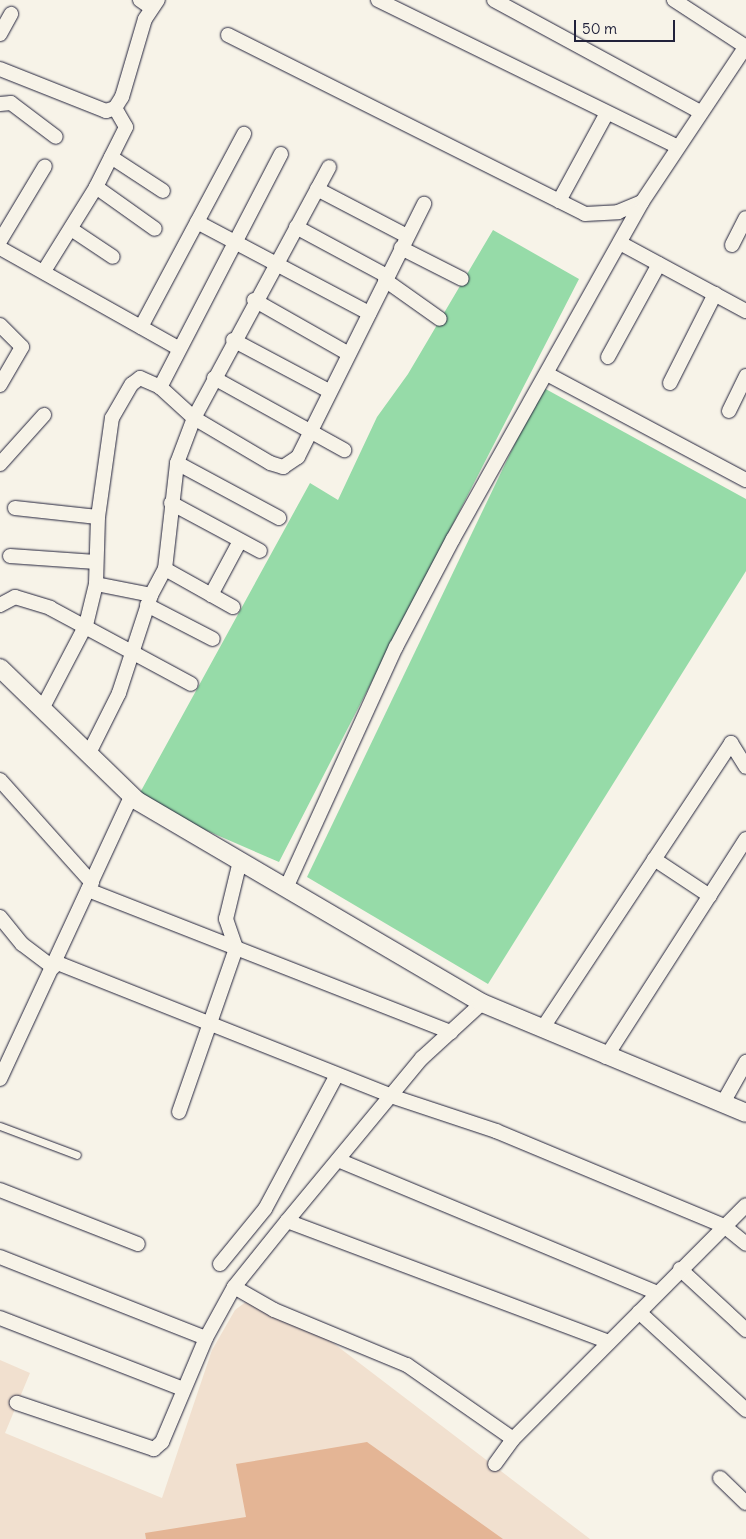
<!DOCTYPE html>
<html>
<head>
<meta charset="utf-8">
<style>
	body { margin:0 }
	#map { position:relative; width:746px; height:1539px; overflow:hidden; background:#f7f3e8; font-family:Delius,sans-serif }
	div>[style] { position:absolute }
	.built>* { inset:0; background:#f1e0cf }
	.green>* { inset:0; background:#96dba8 }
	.building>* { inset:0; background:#e4b595 }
	.roads { filter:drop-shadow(0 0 1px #22223b) drop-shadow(0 0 1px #22223b) }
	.service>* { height:7px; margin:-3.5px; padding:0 3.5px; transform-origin:3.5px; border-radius:3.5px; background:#f7f3e8 }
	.minor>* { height:14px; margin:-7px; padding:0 7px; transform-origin:7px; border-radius:7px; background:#f7f3e8 }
	.tertiary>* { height:18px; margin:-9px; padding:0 9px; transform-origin:9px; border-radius:9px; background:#f7f3e8 }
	span { translate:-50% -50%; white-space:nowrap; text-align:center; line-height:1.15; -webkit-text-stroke:4px #f7f3e8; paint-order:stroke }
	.scale { position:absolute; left:574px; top:20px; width:101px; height:22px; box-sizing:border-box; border:2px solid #22223b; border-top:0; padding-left:6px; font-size:15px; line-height:18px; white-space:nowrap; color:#22223b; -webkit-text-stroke:4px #f7f3e8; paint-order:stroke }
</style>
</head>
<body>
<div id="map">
	<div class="built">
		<i style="clip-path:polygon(247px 1301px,324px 1336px,590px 1539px,0 1539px,0 1360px,30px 1373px,5px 1433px,162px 1498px,212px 1350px,235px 1310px)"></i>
	</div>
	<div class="green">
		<i style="clip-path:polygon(493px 230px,579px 279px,279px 862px,136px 800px,310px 483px,338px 500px,377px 417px,408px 374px)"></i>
		<i style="clip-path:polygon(542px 387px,746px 499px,746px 571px,488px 984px,307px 877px)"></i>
	</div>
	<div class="building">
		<i style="clip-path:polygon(367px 1442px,503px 1539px,146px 1539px,145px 1533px,246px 1517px,236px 1464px)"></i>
	</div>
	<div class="roads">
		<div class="service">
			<i style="left:0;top:1126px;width:82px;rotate:20.6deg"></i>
		</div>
		<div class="minor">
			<i style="left:140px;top:0;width:14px;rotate:34deg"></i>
			<i style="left:378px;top:0;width:332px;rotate:26.1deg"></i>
			<i style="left:494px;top:0;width:234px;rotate:28.5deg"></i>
			<i style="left:674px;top:0;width:86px;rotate:33.1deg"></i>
			<i style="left:0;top:34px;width:23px;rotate:-61deg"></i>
			<i style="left:228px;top:35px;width:399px;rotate:26.6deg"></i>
			<i style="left:585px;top:214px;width:33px;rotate:-3deg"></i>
			<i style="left:618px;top:212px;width:26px;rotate:-23deg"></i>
			<i style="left:0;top:69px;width:114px;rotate:21.6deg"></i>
			<i style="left:106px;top:111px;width:9px;rotate:-18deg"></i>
			<i style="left:115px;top:108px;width:13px;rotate:-58deg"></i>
			<i style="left:122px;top:97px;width:81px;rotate:-73.6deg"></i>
			<i style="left:145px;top:19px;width:23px;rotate:-56deg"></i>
			<i style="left:0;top:104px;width:11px;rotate:-5deg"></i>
			<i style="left:11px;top:103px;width:56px;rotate:37.1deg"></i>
			<i style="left:281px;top:154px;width:263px;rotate:117.4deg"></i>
			<i style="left:160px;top:387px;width:46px;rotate:42.4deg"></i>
			<i style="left:194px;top:418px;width:88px;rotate:30.6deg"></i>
			<i style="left:270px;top:463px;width:14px;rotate:17deg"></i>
			<i style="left:283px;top:467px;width:18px;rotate:-34deg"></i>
			<i style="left:298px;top:457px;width:283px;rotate:-63.5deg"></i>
			<i style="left:111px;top:157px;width:62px;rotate:33.2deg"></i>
			<i style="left:96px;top:187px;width:72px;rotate:35.4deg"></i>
			<i style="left:317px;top:189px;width:102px;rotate:27.6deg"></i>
			<i style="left:559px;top:201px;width:100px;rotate:-61.4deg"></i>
			<i style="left:197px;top:222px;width:195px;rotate:27.9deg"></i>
			<i style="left:296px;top:227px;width:103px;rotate:28.3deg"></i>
			<i style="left:71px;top:229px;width:50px;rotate:33.7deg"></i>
			<i style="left:0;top:241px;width:87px;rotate:-59deg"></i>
			<i style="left:620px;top:243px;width:143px;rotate:28.4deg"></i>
			<i style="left:732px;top:245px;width:30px;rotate:-63deg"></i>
			<i style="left:0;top:248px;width:204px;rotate:29.3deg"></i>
			<i style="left:401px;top:248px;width:68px;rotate:26.9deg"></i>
			<i style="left:44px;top:271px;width:99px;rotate:-58.2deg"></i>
			<i style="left:96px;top:187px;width:67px;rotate:-63.4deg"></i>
			<i style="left:126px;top:127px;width:22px;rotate:-120deg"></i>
			<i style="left:385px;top:280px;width:67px;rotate:35.3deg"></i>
			<i style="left:254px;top:300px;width:109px;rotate:29.6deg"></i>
			<i style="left:0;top:325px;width:31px;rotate:45deg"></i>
			<i style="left:22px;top:347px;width:44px;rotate:120.1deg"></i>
			<i style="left:141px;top:327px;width:219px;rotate:-61.9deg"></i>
			<i style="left:233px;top:340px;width:109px;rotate:28deg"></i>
			<i style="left:608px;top:357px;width:106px;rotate:-61.3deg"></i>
			<i style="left:549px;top:375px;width:223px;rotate:28.1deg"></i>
			<i style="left:214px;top:378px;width:149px;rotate:29deg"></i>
			<i style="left:670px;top:383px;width:100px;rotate:-63.2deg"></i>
			<i style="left:729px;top:411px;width:39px;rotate:-64deg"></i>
			<i style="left:177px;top:463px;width:116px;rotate:28.3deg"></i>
			<i style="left:0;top:464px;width:66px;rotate:-48.1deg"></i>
			<i style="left:171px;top:503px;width:101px;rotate:28.3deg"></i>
			<i style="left:15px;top:508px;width:83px;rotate:6.2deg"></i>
			<i style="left:10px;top:556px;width:86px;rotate:4deg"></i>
			<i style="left:165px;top:569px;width:78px;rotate:29.2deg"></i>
			<i style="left:96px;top:584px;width:67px;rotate:-88.3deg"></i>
			<i style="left:98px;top:517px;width:100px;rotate:-82deg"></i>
			<i style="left:112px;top:418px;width:39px;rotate:-60deg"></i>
			<i style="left:132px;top:384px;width:10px;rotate:-37deg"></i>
			<i style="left:140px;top:378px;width:22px;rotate:24deg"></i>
			<i style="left:211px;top:595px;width:61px;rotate:-61.8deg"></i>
			<i style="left:0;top:605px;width:17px;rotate:-28deg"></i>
			<i style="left:15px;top:597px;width:37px;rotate:17deg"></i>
			<i style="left:50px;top:608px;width:160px;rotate:28.3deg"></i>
			<i style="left:147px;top:605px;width:74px;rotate:27.3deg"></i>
			<i style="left:42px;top:709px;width:95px;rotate:-62.4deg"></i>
			<i style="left:86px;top:625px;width:42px;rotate:-76.3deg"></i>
			<i style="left:96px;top:584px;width:56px;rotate:11.3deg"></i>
			<i style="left:151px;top:595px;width:30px;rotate:-62deg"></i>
			<i style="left:165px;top:569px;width:107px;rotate:-83.5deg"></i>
			<i style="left:177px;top:463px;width:48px;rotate:-69.3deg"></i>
			<i style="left:194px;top:418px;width:285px;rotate:-61.7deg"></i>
			<i style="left:88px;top:755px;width:69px;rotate:-63.4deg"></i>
			<i style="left:119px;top:693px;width:103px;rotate:-71.9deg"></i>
			<i style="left:0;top:780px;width:138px;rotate:48.2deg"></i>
			<i style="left:654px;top:859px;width:67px;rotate:33.5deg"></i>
			<i style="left:286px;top:888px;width:265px;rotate:-65.5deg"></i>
			<i style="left:396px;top:647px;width:122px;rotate:-62.2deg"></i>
			<i style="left:453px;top:539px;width:386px;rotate:-60.7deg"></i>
			<i style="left:642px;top:202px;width:187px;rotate:-56.3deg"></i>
			<i style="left:88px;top:890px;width:390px;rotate:21.4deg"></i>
			<i style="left:0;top:917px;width:35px;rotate:51deg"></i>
			<i style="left:22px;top:944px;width:39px;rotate:37deg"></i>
			<i style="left:55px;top:962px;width:362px;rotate:21.7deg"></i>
			<i style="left:391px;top:1096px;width:111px;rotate:18.4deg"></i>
			<i style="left:496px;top:1131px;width:247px;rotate:22.6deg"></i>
			<i style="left:724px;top:1226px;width:28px;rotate:39deg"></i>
			<i style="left:542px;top:1029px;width:343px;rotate:-56.5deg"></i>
			<i style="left:731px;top:743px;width:28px;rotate:58deg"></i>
			<i style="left:606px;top:1057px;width:259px;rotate:-57.3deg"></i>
			<i style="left:0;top:1079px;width:311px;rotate:-65.1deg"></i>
			<i style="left:724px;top:1101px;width:45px;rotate:-60.6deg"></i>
			<i style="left:179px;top:1112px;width:174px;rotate:-70.8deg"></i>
			<i style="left:236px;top:948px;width:31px;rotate:-109deg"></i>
			<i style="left:226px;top:919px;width:60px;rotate:-76.4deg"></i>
			<i style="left:338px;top:1160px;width:346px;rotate:22.6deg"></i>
			<i style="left:0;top:1190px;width:148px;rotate:21.4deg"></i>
			<i style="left:287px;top:1221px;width:344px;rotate:20.6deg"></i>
			<i style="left:0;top:1257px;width:221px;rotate:21.5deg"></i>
			<i style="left:206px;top:1338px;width:113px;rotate:112.9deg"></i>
			<i style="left:162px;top:1442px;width:11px;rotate:139deg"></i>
			<i style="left:154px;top:1449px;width:145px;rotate:-161.4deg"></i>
			<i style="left:220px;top:1264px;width:71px;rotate:-50.7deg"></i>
			<i style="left:265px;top:1209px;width:152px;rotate:-61.8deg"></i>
			<i style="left:680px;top:1269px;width:90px;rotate:42.7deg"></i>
			<i style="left:234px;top:1287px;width:46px;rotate:29.9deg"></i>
			<i style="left:274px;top:1310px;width:144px;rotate:22.5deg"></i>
			<i style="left:407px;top:1365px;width:129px;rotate:34.9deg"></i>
			<i style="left:639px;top:1312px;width:145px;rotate:42.5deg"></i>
			<i style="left:0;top:1318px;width:196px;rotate:21.2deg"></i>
			<i style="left:206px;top:1338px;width:58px;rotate:-61.2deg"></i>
			<i style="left:234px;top:1287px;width:85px;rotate:-51.2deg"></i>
			<i style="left:287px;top:1221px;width:212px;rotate:-50.4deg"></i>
			<i style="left:422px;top:1058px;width:81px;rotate:-42.5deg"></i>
			<i style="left:495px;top:1464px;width:31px;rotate:-54deg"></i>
			<i style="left:513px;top:1439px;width:330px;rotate:-45.1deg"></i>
			<i style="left:720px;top:1478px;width:36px;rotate:44deg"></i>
		</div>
		<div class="tertiary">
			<i style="left:0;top:668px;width:190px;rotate:44.1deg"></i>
			<i style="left:136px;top:800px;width:401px;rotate:30.4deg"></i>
			<i style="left:482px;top:1003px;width:286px;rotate:22.6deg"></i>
		</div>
	</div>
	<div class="scale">50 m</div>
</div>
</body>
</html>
